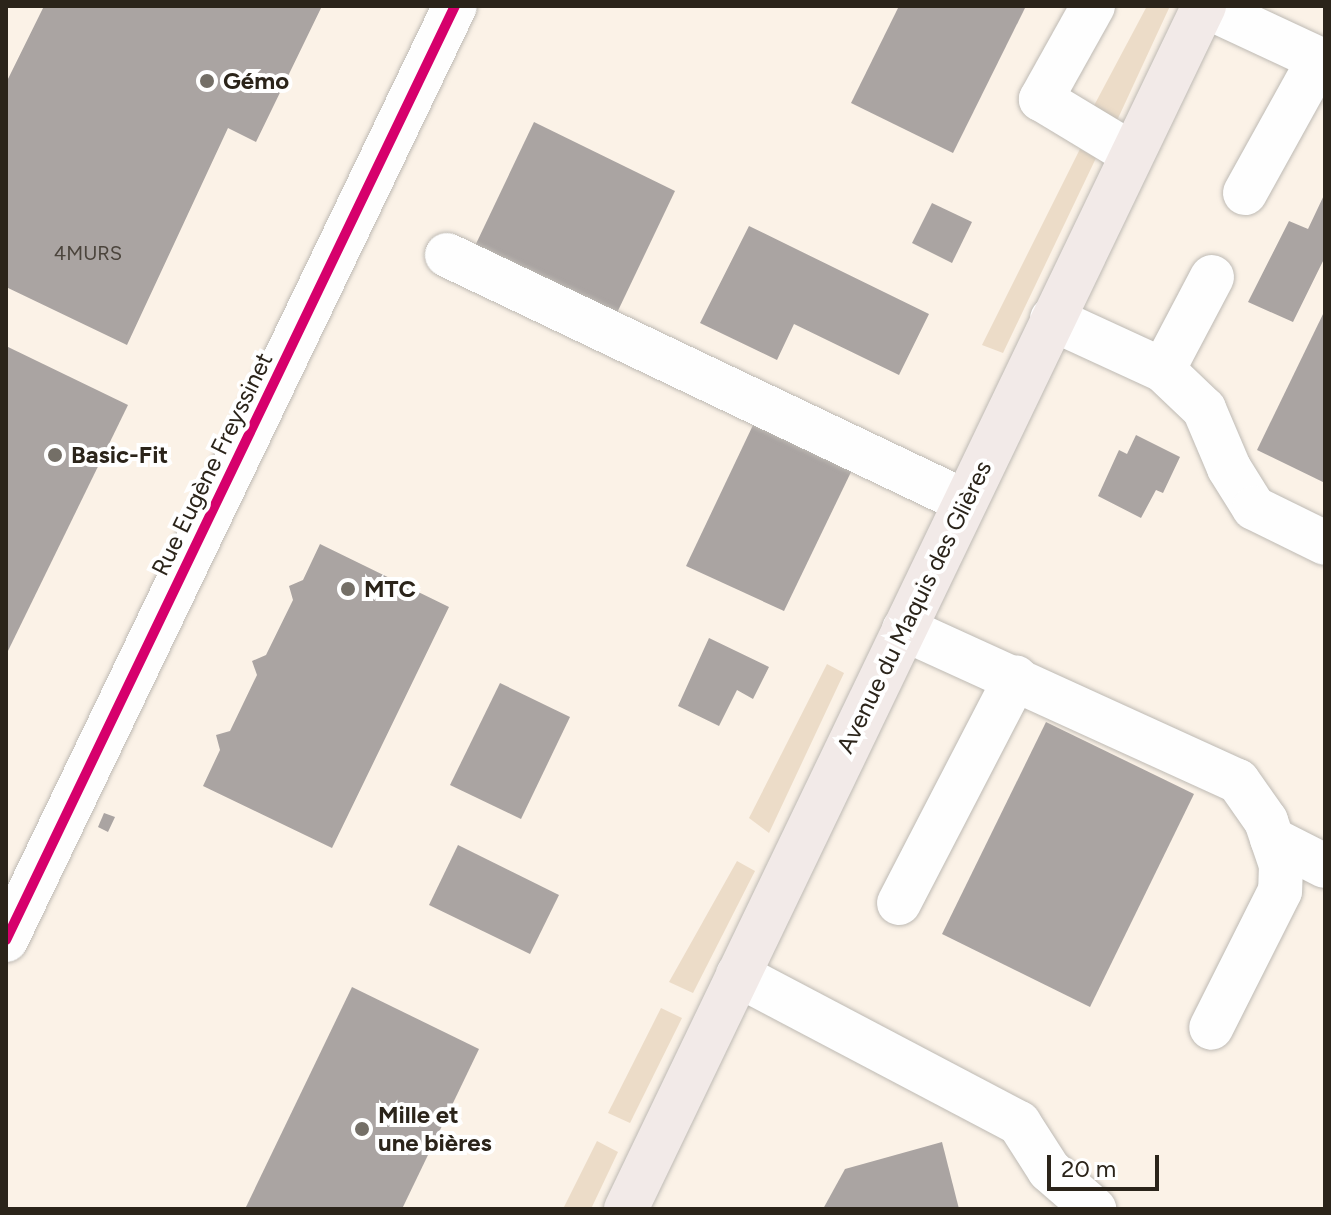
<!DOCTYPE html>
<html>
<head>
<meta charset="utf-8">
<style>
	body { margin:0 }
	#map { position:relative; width:1331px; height:1215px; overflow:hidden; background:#fbf9f6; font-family:Figtree,sans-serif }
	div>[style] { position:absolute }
	.built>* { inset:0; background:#fbf2e7 }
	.green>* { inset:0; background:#ecdcc8 }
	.building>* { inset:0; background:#aaa4a2 }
	.roads { filter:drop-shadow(0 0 2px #bebab4) drop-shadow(0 0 2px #bebab4) }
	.minor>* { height:44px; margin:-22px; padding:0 22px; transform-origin:22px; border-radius:22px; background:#fefefe }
	.major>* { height:44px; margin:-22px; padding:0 22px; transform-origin:22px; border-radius:22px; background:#f2eae8 }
	.cycleway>* { height:10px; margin:-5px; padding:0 5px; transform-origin:5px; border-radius:5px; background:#d6006c }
	.dots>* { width:22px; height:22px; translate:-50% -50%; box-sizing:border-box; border:4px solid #fff; border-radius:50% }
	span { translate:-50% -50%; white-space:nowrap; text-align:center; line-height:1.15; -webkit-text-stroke:8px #fff; paint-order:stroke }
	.number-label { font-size:20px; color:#4b443c }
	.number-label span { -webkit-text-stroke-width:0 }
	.poi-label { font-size:24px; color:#2b241a; font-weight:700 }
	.left { translate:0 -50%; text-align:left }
	.street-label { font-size:24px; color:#2b241a }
	.frame { position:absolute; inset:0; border:8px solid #2b241a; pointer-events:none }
	.scale { position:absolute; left:1047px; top:1155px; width:112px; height:36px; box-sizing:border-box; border:4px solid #2b241a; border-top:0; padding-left:10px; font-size:24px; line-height:28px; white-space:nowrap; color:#2b241a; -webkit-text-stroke:6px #fff; paint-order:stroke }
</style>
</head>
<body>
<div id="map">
	<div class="built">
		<i style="clip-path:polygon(6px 6px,1325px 6px,1325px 1209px,6px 1209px)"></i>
	</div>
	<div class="green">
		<i style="clip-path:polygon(1147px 6px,1170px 6px,1114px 127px,1089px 115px)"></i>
		<i style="clip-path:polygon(1080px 149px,1096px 158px,1003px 353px,982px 345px)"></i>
		<i style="clip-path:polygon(827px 664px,844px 673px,769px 833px,749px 818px)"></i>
		<i style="clip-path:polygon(737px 861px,755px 871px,693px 993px,669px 982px)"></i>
		<i style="clip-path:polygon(661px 1008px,682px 1018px,630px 1123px,608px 1113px)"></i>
		<i style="clip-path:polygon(597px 1141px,618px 1152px,591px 1209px,563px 1209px)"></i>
	</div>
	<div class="building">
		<i style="clip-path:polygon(44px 6px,322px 6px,256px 142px,228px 128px,127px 345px,6px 287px,6px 83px)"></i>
		<i style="clip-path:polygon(899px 6px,1026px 6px,953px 153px,851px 103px)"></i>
		<i style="clip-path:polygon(534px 122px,675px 191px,615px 317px,474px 248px)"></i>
		<i style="clip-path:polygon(1325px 193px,1325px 257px,1293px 322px,1248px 302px,1289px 221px,1308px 229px)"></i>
		<i style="clip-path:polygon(932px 203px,972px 222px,952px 263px,912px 243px)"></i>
		<i style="clip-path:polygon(749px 226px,929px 314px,899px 375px,794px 324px,777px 360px,700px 323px)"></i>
		<i style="clip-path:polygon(1325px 310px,1325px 483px,1257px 450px)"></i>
		<i style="clip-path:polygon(6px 346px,128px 405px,6px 655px)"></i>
		<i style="clip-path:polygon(754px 423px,852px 470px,784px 611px,686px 566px)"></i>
		<i style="clip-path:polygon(1136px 435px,1180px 457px,1163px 493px,1156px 490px,1141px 518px,1098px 496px,1119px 450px,1127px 454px)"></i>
		<i style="clip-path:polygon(320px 544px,449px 607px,332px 848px,203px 786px,220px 750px,216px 735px,230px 731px,257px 675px,252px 661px,266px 655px,293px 600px,289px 586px,303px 580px)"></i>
		<i style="clip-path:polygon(709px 638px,769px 667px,753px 699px,737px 690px,719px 726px,678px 706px)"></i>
		<i style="clip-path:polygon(500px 683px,570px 717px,521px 819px,450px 785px)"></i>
		<i style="clip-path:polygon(1046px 722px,1194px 794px,1090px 1007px,942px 934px)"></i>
		<i style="clip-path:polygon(104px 813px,115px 817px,108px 832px,98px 827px)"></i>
		<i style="clip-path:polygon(458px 845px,559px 895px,530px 954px,429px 905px)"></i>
		<i style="clip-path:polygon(352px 987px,479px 1049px,402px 1209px,245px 1209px)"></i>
		<i style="clip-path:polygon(942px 1142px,959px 1209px,823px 1209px,845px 1169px)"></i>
	</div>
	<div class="roads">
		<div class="minor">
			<i style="left:1093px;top:6px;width:107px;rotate:119.2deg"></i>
			<i style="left:1041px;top:99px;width:106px;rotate:31.1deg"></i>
			<i style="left:1205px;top:6px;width:132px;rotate:25deg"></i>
			<i style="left:1245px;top:193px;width:149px;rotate:-61deg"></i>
			<i style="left:447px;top:255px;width:573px;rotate:25.45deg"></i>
			<i style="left:1052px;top:319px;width:122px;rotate:24.7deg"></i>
			<i style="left:1163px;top:370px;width:57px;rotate:43.6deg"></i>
			<i style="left:1204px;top:409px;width:64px;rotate:67deg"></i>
			<i style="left:1229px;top:468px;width:47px;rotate:58deg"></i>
			<i style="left:1254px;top:508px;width:79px;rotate:26.2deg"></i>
			<i style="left:1163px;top:370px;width:105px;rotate:-62.2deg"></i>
			<i style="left:904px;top:629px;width:367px;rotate:24.5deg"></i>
			<i style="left:1238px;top:781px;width:49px;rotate:55deg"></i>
			<i style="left:1266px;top:821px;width:46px;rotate:71.2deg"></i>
			<i style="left:1281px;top:865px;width:26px;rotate:92deg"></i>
			<i style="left:1280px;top:891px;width:153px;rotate:116.7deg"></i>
			<i style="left:1272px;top:839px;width:59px;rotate:27deg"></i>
			<i style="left:899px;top:903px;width:254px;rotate:-62.6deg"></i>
			<i style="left:6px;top:940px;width:1036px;rotate:-64.33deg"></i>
			<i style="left:738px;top:975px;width:318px;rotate:27.8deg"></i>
			<i style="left:1019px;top:1123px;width:56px;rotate:57.4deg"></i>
			<i style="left:1049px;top:1170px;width:60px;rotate:40.9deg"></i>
		</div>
		<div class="major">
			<i style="left:626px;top:1209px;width:1335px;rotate:-64.34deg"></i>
		</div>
	</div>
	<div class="cycleway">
		<i style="left:6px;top:940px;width:1036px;rotate:-64.33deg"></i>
	</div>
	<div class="dots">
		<i style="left:207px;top:81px;background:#746f67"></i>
		<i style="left:55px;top:455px;background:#746f67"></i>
		<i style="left:348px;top:589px;background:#746f67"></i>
		<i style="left:362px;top:1129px;background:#746f67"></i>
	</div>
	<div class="number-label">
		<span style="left:88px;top:253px">4MURS</span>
	</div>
	<div class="poi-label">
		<span class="left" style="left:223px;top:81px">Gémo</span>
		<span class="left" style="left:71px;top:455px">Basic-Fit</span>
		<span class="left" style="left:364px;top:589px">MTC</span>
		<span class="left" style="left:378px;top:1129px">Mille et<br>une bières</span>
	</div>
	<div class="street-label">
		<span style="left:212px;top:464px;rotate:-64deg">Rue Eugène Freyssinet</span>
		<span style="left:914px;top:607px;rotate:-64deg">Avenue du Maquis des Glières</span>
	</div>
	<div class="frame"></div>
	<div class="scale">20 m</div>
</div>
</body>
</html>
